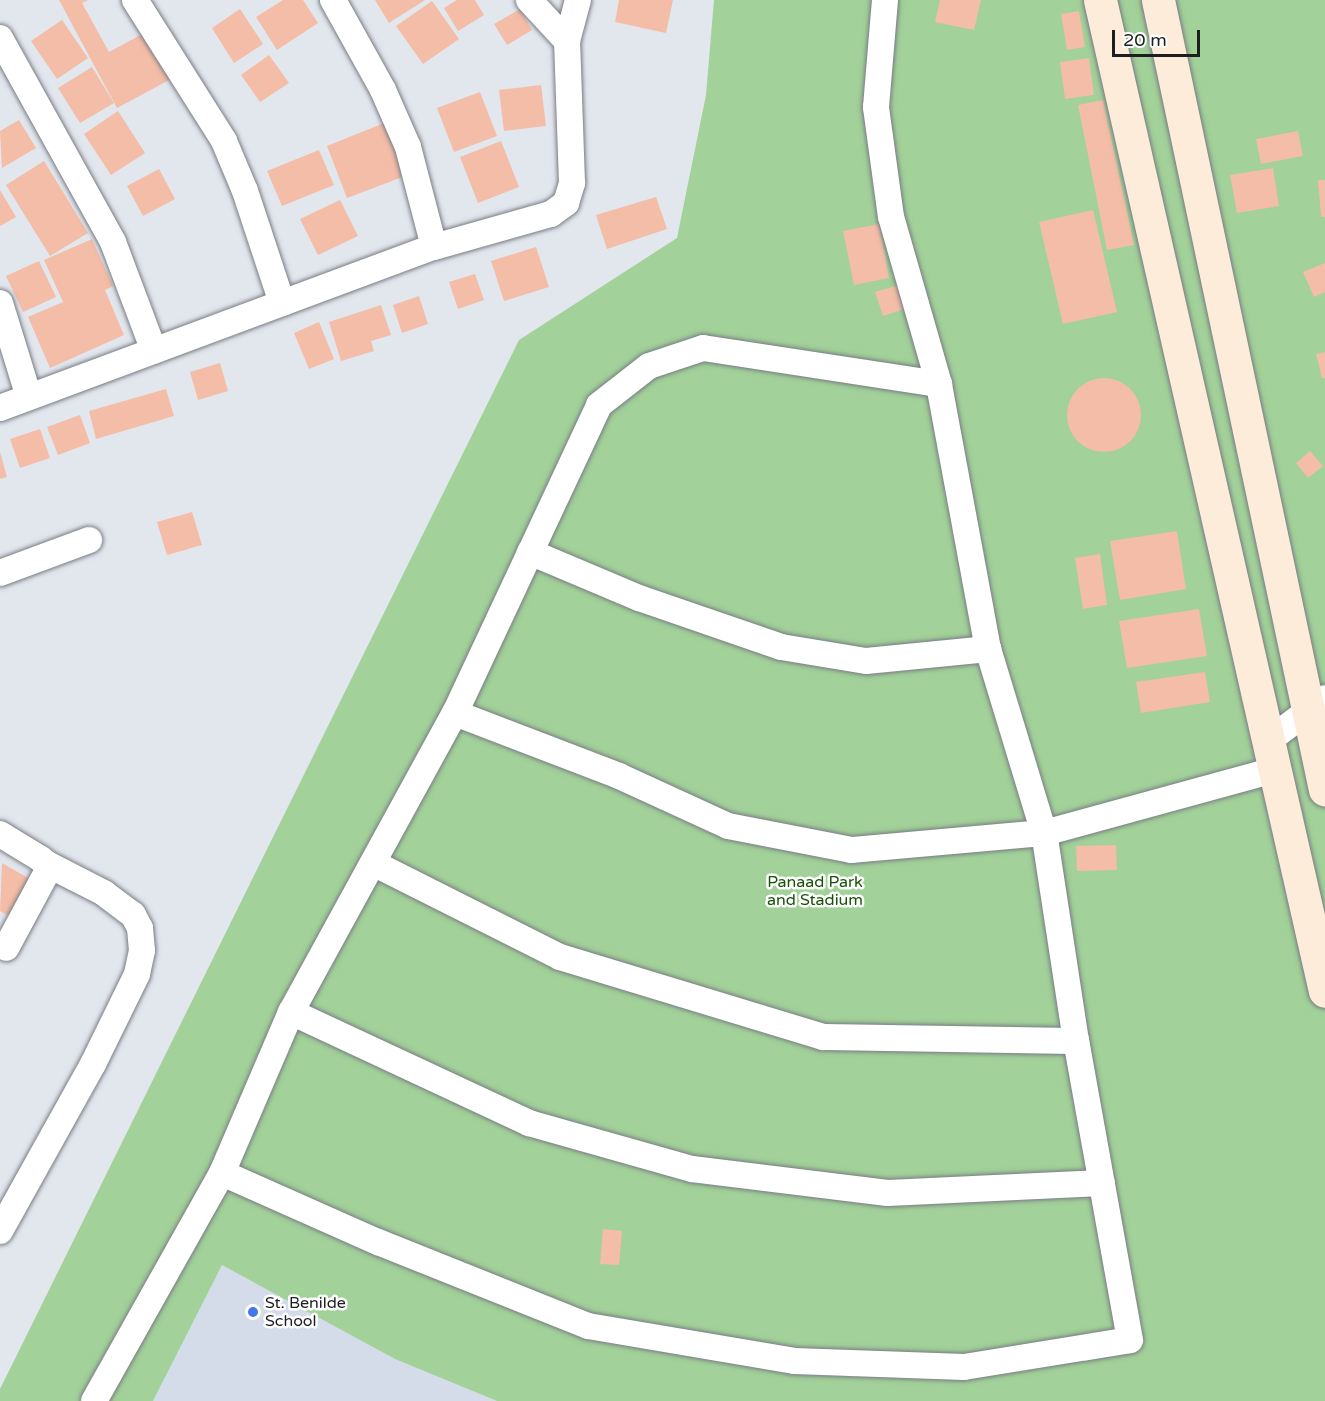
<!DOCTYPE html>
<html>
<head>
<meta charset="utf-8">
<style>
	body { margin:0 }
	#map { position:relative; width:1325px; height:1401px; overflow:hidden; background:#e2e6ed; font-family:"Varela Round",sans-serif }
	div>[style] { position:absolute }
	.built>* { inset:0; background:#d4dbe9 }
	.green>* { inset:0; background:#a2d199 }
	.building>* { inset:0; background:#f4bda7 }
	.round { border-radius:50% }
	.roads { filter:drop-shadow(0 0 2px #797d83) drop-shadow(0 0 2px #797d83) }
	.street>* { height:26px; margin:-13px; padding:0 13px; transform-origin:13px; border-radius:13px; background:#fff }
	.secondary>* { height:33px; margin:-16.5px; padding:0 16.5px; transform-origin:16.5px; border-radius:16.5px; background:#fcecd9 }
	.dots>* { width:16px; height:16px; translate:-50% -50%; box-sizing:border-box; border:3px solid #fff; border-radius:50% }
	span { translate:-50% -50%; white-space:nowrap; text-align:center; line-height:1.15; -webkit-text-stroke:5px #fff; paint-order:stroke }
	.park-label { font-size:16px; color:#175208 }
	.poi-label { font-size:16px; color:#1c1e20 }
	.left { translate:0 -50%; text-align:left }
	.scale { position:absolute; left:1112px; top:30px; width:88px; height:27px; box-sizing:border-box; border:3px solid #1c1e20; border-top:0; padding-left:8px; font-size:18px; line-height:21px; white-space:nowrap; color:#1c1e20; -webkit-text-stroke:4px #fff; paint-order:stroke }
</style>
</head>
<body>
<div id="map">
	<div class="built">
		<i style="clip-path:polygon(222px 1265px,395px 1359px,497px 1401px,153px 1401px)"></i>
	</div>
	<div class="green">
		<i style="clip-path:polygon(714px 0,1325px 0,1325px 1401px,497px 1401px,395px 1359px,222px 1265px,153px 1401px,0 1401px,0 1389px,519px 340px,677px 238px,706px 95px)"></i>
	</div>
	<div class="building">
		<i style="clip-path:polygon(59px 0,88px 0,82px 3px,109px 52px,146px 32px,171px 79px,117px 108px)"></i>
		<i style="clip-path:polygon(283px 0,303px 0,318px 23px,277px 50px,256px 17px)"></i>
		<i style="clip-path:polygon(375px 0,425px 0,389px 23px)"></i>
		<i style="clip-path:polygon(457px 0,475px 0,484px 15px,458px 31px,444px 8px)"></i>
		<i style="clip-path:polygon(619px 0,673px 0,666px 33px,615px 22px)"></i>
		<i style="clip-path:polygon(940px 0,981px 0,974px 30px,935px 22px)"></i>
		<i style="clip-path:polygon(432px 1px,459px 39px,423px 64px,396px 26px)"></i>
		<i style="clip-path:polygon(240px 9px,263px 44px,234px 63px,212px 28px)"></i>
		<i style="clip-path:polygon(520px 9px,532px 30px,507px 45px,494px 24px)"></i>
		<i style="clip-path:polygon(1079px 11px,1085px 47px,1067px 50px,1061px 14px)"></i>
		<i style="clip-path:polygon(62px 20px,88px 58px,57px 79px,31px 41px)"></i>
		<i style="clip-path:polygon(269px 55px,289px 83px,260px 102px,241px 75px)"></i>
		<i style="clip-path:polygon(1089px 58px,1094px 95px,1065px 99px,1060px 62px)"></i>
		<i style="clip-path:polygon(92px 67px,114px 103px,80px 123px,58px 88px)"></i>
		<i style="clip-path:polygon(541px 85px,546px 126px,504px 131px,499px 90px)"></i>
		<i style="clip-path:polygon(480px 92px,497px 136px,454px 152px,437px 108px)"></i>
		<i style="clip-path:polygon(1103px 100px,1134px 245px,1107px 250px,1078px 105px)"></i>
		<i style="clip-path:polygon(118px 111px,145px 153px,111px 175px,84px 134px)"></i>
		<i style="clip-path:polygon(19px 120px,36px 148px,2px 168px,0 131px)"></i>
		<i style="clip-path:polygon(384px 123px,405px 176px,347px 198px,327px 146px)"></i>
		<i style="clip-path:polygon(1298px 131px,1303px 156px,1261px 164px,1256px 139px)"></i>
		<i style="clip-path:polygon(501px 141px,519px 187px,478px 203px,460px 157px)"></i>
		<i style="clip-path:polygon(319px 150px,334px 185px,282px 206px,267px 171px)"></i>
		<i style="clip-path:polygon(44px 161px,88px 233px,50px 256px,6px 185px)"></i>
		<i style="clip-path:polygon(1273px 168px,1279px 206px,1237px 213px,1230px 175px)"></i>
		<i style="clip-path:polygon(159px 169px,175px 199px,143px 216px,127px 186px)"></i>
		<i style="clip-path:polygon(1318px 180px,1325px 180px,1325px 217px,1321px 217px)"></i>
		<i style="clip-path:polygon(0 190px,16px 217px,0 226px)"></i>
		<i style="clip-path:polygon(656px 197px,667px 229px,607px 249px,596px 215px)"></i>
		<i style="clip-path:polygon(340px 200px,358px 236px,318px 255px,300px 219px)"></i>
		<i style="clip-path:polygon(1093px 210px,1117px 312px,1063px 324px,1039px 222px)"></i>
		<i style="clip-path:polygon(879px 224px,889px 278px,854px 285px,843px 231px)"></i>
		<i style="clip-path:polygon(92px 239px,113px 286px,105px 290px,124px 335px,50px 368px,28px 317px,63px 302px,44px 260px)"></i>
		<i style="clip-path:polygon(536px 247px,549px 287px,504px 301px,491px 261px)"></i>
		<i style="clip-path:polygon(39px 261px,56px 297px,23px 312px,6px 276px)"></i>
		<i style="clip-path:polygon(1325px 263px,1325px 292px,1314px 297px,1303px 272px)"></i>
		<i style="clip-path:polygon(475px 274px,484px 300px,458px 309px,449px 282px)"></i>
		<i style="clip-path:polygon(903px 284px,911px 307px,883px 316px,875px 292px)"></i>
		<i style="clip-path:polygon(419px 296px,428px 324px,402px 333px,393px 305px)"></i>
		<i style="clip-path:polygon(381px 305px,391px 335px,371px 341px,374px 351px,341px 361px,329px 322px)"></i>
		<i style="clip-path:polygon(319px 322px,334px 359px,309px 369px,294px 333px)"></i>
		<i style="clip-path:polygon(1325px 352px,1325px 378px,1322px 378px,1316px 354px)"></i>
		<i style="clip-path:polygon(220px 363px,228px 391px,198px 400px,190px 372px)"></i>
		<i class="round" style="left:1067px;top:378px;width:74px;height:74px"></i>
		<i style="clip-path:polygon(166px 389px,174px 416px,96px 439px,89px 411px)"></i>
		<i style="clip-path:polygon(80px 415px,90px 443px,58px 455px,47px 427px)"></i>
		<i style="clip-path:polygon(40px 429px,50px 458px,20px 468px,10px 439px)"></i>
		<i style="clip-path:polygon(1310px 451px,1323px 466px,1308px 478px,1296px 463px)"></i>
		<i style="clip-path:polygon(0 452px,7px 477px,0 479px)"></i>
		<i style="clip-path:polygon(192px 512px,202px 545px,167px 555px,157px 522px)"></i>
		<i style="clip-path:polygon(1177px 531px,1186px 589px,1120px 600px,1110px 541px)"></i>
		<i style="clip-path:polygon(1100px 554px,1107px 605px,1083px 609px,1075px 558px)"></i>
		<i style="clip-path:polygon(1199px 609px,1207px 656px,1127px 668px,1119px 621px)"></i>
		<i style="clip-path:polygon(1205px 672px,1210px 702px,1141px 713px,1136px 682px)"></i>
		<i style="clip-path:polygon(1116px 845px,1117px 870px,1077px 871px,1076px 846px)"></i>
		<i style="clip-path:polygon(2px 863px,35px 882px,14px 919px,0 911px)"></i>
		<i style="clip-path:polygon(603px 1229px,622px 1231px,619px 1265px,600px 1264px)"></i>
	</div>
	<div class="roads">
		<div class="street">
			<i style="left:135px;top:0;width:167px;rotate:57.7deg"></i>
			<i style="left:224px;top:141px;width:54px;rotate:67.2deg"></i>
			<i style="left:245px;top:191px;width:118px;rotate:71.7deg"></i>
			<i style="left:333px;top:0;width:103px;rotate:60.9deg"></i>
			<i style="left:383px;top:90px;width:62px;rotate:66.3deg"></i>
			<i style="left:408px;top:147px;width:103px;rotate:75.4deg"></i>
			<i style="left:529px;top:0;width:56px;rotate:47.2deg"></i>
			<i style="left:0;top:38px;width:233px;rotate:61deg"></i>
			<i style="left:113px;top:242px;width:116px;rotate:69.4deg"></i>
			<i style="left:0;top:303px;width:98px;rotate:72.9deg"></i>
			<i style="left:0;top:408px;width:463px;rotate:-20.4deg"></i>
			<i style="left:434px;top:247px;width:122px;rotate:-15.8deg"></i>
			<i style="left:551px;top:214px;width:19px;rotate:-36deg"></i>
			<i style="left:566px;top:203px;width:21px;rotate:-73deg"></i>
			<i style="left:572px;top:183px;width:142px;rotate:-92deg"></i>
			<i style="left:567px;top:41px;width:42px;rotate:-75deg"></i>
			<i style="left:530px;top:552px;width:118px;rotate:22.9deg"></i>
			<i style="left:639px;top:598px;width:150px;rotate:19deg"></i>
			<i style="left:781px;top:647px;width:86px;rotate:9.4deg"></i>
			<i style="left:866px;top:661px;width:123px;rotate:-5.6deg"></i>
			<i style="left:0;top:573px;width:95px;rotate:-20.3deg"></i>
			<i style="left:455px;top:713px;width:176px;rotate:21deg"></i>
			<i style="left:619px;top:776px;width:120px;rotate:24.6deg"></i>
			<i style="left:728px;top:826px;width:126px;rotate:11deg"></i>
			<i style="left:852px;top:850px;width:193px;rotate:-5.1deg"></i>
			<i style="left:1044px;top:833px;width:238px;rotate:-15.3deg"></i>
			<i style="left:1268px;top:741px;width:71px;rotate:-37deg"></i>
			<i style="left:0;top:834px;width:48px;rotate:31.4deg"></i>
			<i style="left:41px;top:859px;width:8px;rotate:40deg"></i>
			<i style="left:47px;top:864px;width:8px;rotate:90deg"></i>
			<i style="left:47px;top:872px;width:86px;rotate:118.3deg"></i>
			<i style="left:373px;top:863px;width:209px;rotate:26.7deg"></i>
			<i style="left:560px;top:957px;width:275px;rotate:16.9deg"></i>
			<i style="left:823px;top:1037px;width:253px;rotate:0.9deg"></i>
			<i style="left:291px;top:1012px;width:263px;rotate:25deg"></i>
			<i style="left:529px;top:1123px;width:169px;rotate:15.8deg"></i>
			<i style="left:692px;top:1169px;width:197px;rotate:7deg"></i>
			<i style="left:888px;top:1193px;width:214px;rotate:-2.7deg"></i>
			<i style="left:222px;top:1173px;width:171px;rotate:23.9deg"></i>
			<i style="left:378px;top:1242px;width:226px;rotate:21.8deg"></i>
			<i style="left:588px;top:1326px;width:209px;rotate:9.6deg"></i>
			<i style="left:794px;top:1361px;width:170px;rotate:2deg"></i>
			<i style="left:964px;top:1367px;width:168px;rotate:-9.2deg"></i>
			<i style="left:1130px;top:1340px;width:304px;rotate:-100.2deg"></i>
			<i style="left:1076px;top:1041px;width:210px;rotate:-98.7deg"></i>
			<i style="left:1044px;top:833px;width:192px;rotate:-106.9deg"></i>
			<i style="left:988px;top:649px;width:269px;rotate:-100.5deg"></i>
			<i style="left:939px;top:384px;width:174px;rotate:-106deg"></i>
			<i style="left:891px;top:217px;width:111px;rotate:-97.8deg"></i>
			<i style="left:876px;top:107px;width:107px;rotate:-85.2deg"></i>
			<i style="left:0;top:1231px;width:191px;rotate:-60.9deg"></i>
			<i style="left:93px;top:1064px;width:100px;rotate:-63.9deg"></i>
			<i style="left:137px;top:974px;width:24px;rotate:-78deg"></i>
			<i style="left:142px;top:951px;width:23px;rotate:-95deg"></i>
			<i style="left:140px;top:928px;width:15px;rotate:-118deg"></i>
			<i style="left:133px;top:915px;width:36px;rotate:-143deg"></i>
			<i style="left:104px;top:893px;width:64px;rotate:-153deg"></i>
			<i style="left:94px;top:1401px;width:261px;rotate:-60.7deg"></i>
			<i style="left:222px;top:1173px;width:175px;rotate:-66.8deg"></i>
			<i style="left:291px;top:1012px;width:341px;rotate:-61.3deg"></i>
			<i style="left:455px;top:713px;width:340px;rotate:-64.9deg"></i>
			<i style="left:599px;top:405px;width:63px;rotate:-38deg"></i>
			<i style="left:649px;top:366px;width:57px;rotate:-18.4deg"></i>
			<i style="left:703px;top:348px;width:239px;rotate:8.7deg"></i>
		</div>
		<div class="secondary">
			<i style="left:1100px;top:0;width:1016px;rotate:77.21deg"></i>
			<i style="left:1158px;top:0;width:807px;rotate:78.06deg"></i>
		</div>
	</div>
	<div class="dots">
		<i style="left:253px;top:1312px;background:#4277e8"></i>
	</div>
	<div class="park-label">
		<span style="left:815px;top:891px">Panaad Park<br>and Stadium</span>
	</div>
	<div class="poi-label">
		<span class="left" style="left:265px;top:1312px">St. Benilde<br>School</span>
	</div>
	<div class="scale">20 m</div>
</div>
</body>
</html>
